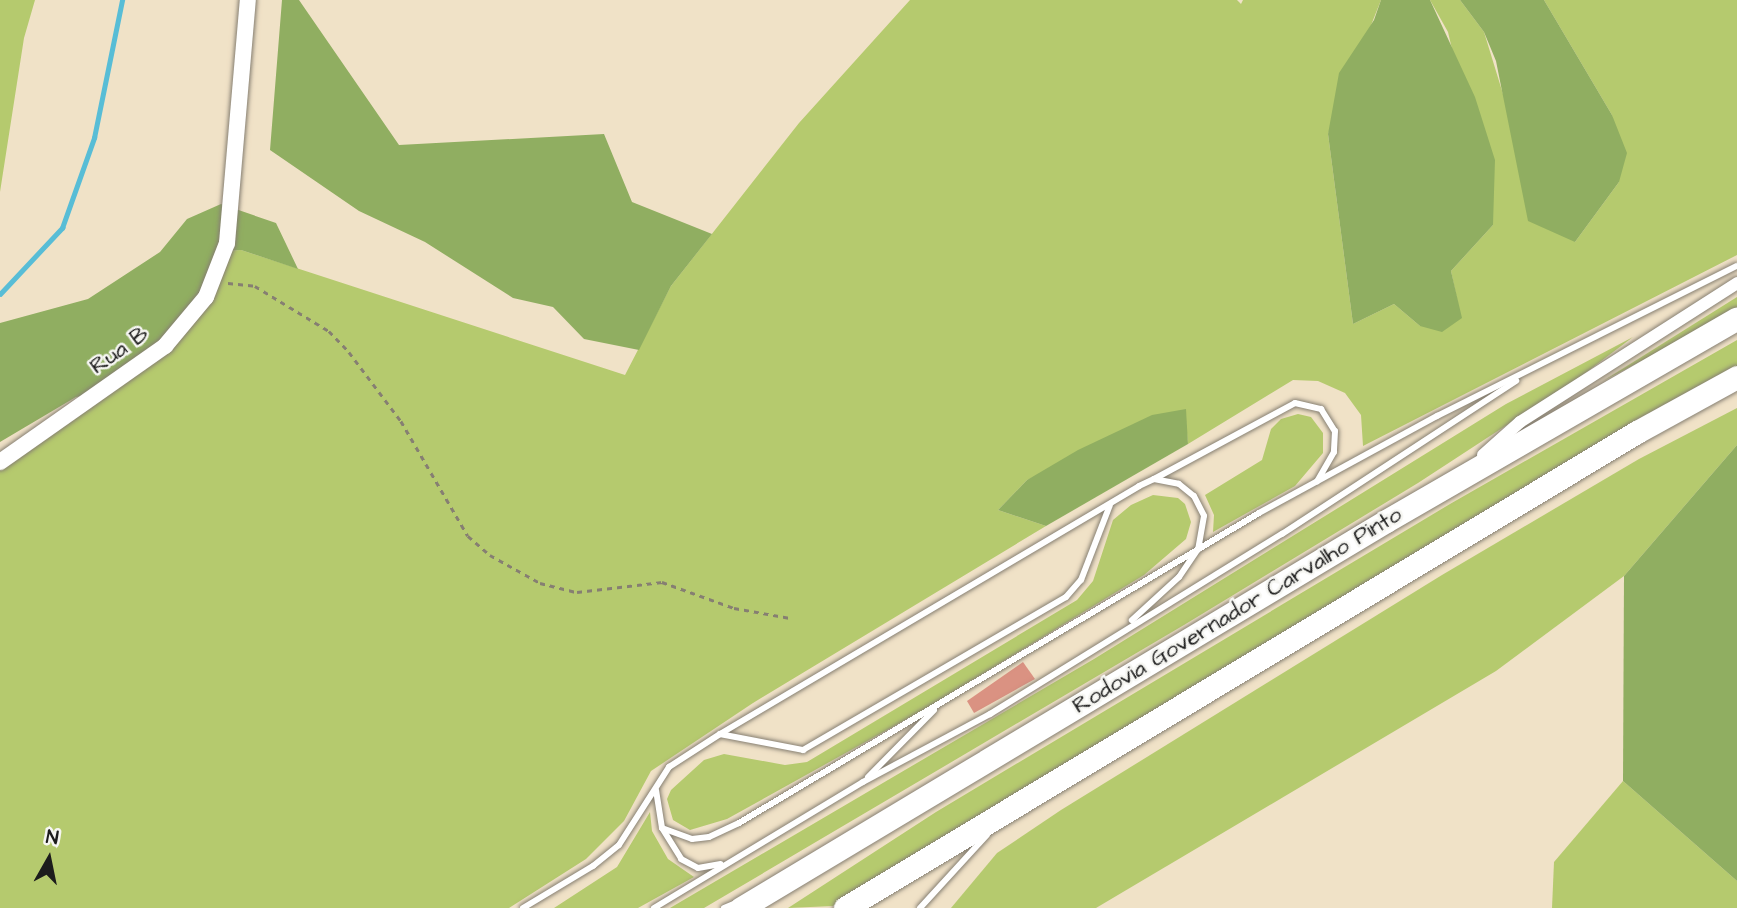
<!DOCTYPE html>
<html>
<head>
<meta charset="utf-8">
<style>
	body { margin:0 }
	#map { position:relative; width:1737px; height:908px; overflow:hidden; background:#f0e2c7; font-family:"Architects Daughter",sans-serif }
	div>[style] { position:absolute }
	.green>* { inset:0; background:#b5ca6e }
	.forest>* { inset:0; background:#90ae61 }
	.stream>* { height:4.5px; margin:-2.25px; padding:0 2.25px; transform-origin:2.25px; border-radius:2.25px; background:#58bdd6 }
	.building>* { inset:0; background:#da9282 }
	.path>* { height:2.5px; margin-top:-1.25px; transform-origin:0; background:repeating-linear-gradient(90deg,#867f72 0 5px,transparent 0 10px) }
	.roads { filter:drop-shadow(0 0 2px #867f72) drop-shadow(0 0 2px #867f72) }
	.service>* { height:6px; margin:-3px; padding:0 3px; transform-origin:3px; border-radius:3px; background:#fff }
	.minor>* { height:12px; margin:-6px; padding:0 6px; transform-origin:6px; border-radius:6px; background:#fff }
	.tertiary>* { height:16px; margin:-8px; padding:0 8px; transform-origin:8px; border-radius:8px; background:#fff }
	.motorway>* { height:23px; margin:-11.5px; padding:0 11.5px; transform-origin:11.5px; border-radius:11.5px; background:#fff }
	span { translate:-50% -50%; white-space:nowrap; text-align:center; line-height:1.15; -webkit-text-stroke:5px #f6f6f2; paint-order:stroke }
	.street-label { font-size:23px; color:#1c1c1c }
	.north { position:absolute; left:14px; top:824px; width:70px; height:70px; -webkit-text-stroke:5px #f6f6f2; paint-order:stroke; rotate:9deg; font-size:19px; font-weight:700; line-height:28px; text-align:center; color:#1c1c1c }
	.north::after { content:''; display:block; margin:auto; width:24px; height:32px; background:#1c1c1c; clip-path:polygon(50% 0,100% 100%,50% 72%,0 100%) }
</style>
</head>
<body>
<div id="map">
	<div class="green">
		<i style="clip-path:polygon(0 0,35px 0,24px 38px,0 192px)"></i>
		<i style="clip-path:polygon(910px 0,1237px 0,1241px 4px,1243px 0,1381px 0,1328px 134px,1353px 324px,1394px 304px,1420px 326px,1461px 318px,1451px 271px,1493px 225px,1448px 32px,1430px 0,1460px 0,1484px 32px,1503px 94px,1575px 242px,1619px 182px,1612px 115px,1544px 0,1737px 0,1737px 255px,1363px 446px,1361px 415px,1345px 393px,1318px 381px,1293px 380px,1188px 444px,1185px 410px,1027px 480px,998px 510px,1046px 526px,753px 703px,651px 771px,624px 821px,586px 859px,509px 908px,0 908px,0 462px,165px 346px,224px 251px,241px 250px,625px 375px,671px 286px,799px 123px)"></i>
		<i style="clip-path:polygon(1737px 297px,1737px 311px,1603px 381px)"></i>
		<i style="clip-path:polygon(1633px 337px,1576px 380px,1418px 483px,1184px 625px,704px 908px,670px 908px,1094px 659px,1506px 404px)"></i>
		<i style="clip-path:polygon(1737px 340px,1737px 371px,1369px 584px,833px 906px,788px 908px,936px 812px,1450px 504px)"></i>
		<i style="clip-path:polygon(1737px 408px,1737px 445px,1624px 576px,1496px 671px,1096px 908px,951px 908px,997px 853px,1061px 810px,1442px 575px,1639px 459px)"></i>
		<i style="clip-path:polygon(1298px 414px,1311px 417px,1323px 433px,1323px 453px,1295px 486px,1213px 532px,1214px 515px,1205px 495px,1262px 460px,1271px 429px,1281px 419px)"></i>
		<i style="clip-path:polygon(1153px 495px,1178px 498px,1185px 504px,1191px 522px,1186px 539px,1144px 575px,932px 705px,727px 819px,690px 830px,673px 820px,667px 799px,671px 790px,704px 760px,724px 754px,785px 765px,807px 762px,1077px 600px,1093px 581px,1113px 520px,1131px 505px)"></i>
		<i style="clip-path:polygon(1623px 781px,1737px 881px,1737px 908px,1552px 908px,1554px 862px)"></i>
		<i style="clip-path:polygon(650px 812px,652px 831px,668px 859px,694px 877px,638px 908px,554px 908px,617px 867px)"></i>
	</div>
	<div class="forest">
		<i style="clip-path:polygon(282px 0,299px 0,399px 145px,604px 134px,632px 202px,712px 234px,671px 286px,639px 350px,584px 339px,553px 307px,513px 298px,425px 242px,359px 211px,270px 150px)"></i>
		<i style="clip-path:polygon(1381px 0,1430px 0,1475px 97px,1495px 160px,1493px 225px,1451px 271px,1462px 318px,1442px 332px,1420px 326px,1394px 304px,1353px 324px,1328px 134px,1339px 73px,1374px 20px)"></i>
		<i style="clip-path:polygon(1460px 0,1544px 0,1612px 115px,1627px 153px,1619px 182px,1575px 242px,1528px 221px,1496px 61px,1484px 32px)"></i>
		<i style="clip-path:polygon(221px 204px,276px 223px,298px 269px,241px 250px,224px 251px,195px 316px,96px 394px,76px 397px,0 442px,0 323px,88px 299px,160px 252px,187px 219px)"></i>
		<i style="clip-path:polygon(1186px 409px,1188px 444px,1046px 526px,998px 510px,1027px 480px,1078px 450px,1152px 415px)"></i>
		<i style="clip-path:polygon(1737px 445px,1737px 881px,1623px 781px,1624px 576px)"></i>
	</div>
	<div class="stream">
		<i style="left:0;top:294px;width:91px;rotate:-46.8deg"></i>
		<i style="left:62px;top:228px;width:96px;rotate:-70.4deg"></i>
		<i style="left:94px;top:138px;width:141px;rotate:-78.5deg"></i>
	</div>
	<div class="building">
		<i style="clip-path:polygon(1023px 662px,1035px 679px,974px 713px,967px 701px)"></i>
	</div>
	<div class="path">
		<i style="left:228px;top:283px;width:27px;rotate:6deg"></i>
		<i style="left:255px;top:286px;width:87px;rotate:31.3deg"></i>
		<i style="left:329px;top:331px;width:29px;rotate:46deg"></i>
		<i style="left:349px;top:352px;width:86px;rotate:53deg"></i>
		<i style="left:401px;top:421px;width:133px;rotate:59.8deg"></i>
		<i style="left:468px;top:536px;width:29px;rotate:41deg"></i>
		<i style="left:490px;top:555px;width:57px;rotate:29.2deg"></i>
		<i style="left:540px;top:583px;width:38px;rotate:14deg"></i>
		<i style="left:577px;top:592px;width:86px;rotate:-6.7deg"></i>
		<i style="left:662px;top:582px;width:77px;rotate:19.9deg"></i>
		<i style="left:734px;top:608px;width:57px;rotate:10.1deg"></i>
	</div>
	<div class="roads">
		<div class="service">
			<i style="left:1154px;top:479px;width:160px;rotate:-28.3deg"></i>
			<i style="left:1295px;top:403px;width:27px;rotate:13deg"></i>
			<i style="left:1321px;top:409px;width:26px;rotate:58deg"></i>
			<i style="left:1335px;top:431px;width:21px;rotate:93deg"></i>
			<i style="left:1334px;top:452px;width:34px;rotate:120deg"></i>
			<i style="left:720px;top:734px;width:85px;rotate:10.9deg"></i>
			<i style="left:803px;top:750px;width:304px;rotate:-30.2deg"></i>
			<i style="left:1066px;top:597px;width:23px;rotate:-49deg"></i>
			<i style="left:1081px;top:580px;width:80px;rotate:-68.9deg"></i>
			<i style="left:868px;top:777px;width:94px;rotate:-45.4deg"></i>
			<i style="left:656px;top:790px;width:38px;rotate:81deg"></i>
			<i style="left:662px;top:828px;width:36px;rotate:58deg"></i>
			<i style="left:681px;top:859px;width:19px;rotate:28deg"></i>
			<i style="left:698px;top:868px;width:23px;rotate:-10deg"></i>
			<i style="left:662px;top:828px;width:32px;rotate:20deg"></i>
			<i style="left:692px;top:839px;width:17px;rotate:-7deg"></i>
			<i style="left:709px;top:837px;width:33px;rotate:-25deg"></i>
			<i style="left:739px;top:823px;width:605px;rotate:-30.8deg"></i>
			<i style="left:1259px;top:513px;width:203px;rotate:-28.6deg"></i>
			<i style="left:1437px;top:416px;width:335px;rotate:-26.6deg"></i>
			<i style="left:523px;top:908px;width:82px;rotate:-31deg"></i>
			<i style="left:593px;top:866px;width:33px;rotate:-39deg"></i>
			<i style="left:619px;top:845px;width:93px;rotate:-57.3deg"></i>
			<i style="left:669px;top:767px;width:61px;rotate:-32.9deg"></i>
			<i style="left:720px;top:734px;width:487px;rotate:-30.6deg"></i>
			<i style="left:1139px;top:486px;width:17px;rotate:-25deg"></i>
			<i style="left:1154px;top:479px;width:25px;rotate:11deg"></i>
			<i style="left:1179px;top:484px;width:19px;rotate:39deg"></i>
			<i style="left:1194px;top:496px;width:22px;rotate:63deg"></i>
			<i style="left:1204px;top:516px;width:34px;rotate:100deg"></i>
			<i style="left:1198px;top:549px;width:34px;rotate:124deg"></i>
			<i style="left:1179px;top:577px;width:64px;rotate:137.5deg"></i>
			<i style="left:654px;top:908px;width:244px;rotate:-31.1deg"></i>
			<i style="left:863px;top:782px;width:144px;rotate:-28.2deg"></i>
			<i style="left:990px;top:714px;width:343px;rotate:-31.7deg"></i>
			<i style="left:1282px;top:534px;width:280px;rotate:-33.2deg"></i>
			<i style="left:724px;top:908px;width:15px;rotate:-23deg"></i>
			<i style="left:920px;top:908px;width:99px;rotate:-47.5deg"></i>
		</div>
		<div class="minor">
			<i style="left:1483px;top:455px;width:50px;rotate:-41.7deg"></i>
			<i style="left:1520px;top:422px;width:258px;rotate:-32.6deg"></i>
		</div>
		<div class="tertiary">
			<i style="left:0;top:462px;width:202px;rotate:-35.1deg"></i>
			<i style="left:165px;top:346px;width:64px;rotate:-50.1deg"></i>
			<i style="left:206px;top:297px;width:58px;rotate:-68.7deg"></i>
			<i style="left:227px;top:243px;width:244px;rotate:-85.1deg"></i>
		</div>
		<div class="motorway">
			<i style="left:741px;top:908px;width:752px;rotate:-30.96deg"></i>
			<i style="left:1386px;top:521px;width:405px;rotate:-30deg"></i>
			<i style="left:845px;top:908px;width:924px;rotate:-31.01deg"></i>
			<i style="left:1637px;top:432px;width:114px;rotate:-28.8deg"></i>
		</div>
	</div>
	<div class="street-label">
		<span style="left:119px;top:350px;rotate:-35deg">Rua B</span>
		<span style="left:1237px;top:610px;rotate:-31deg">Rodovia Governador Carvalho Pinto</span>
	</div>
	<div class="north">N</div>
</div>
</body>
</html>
